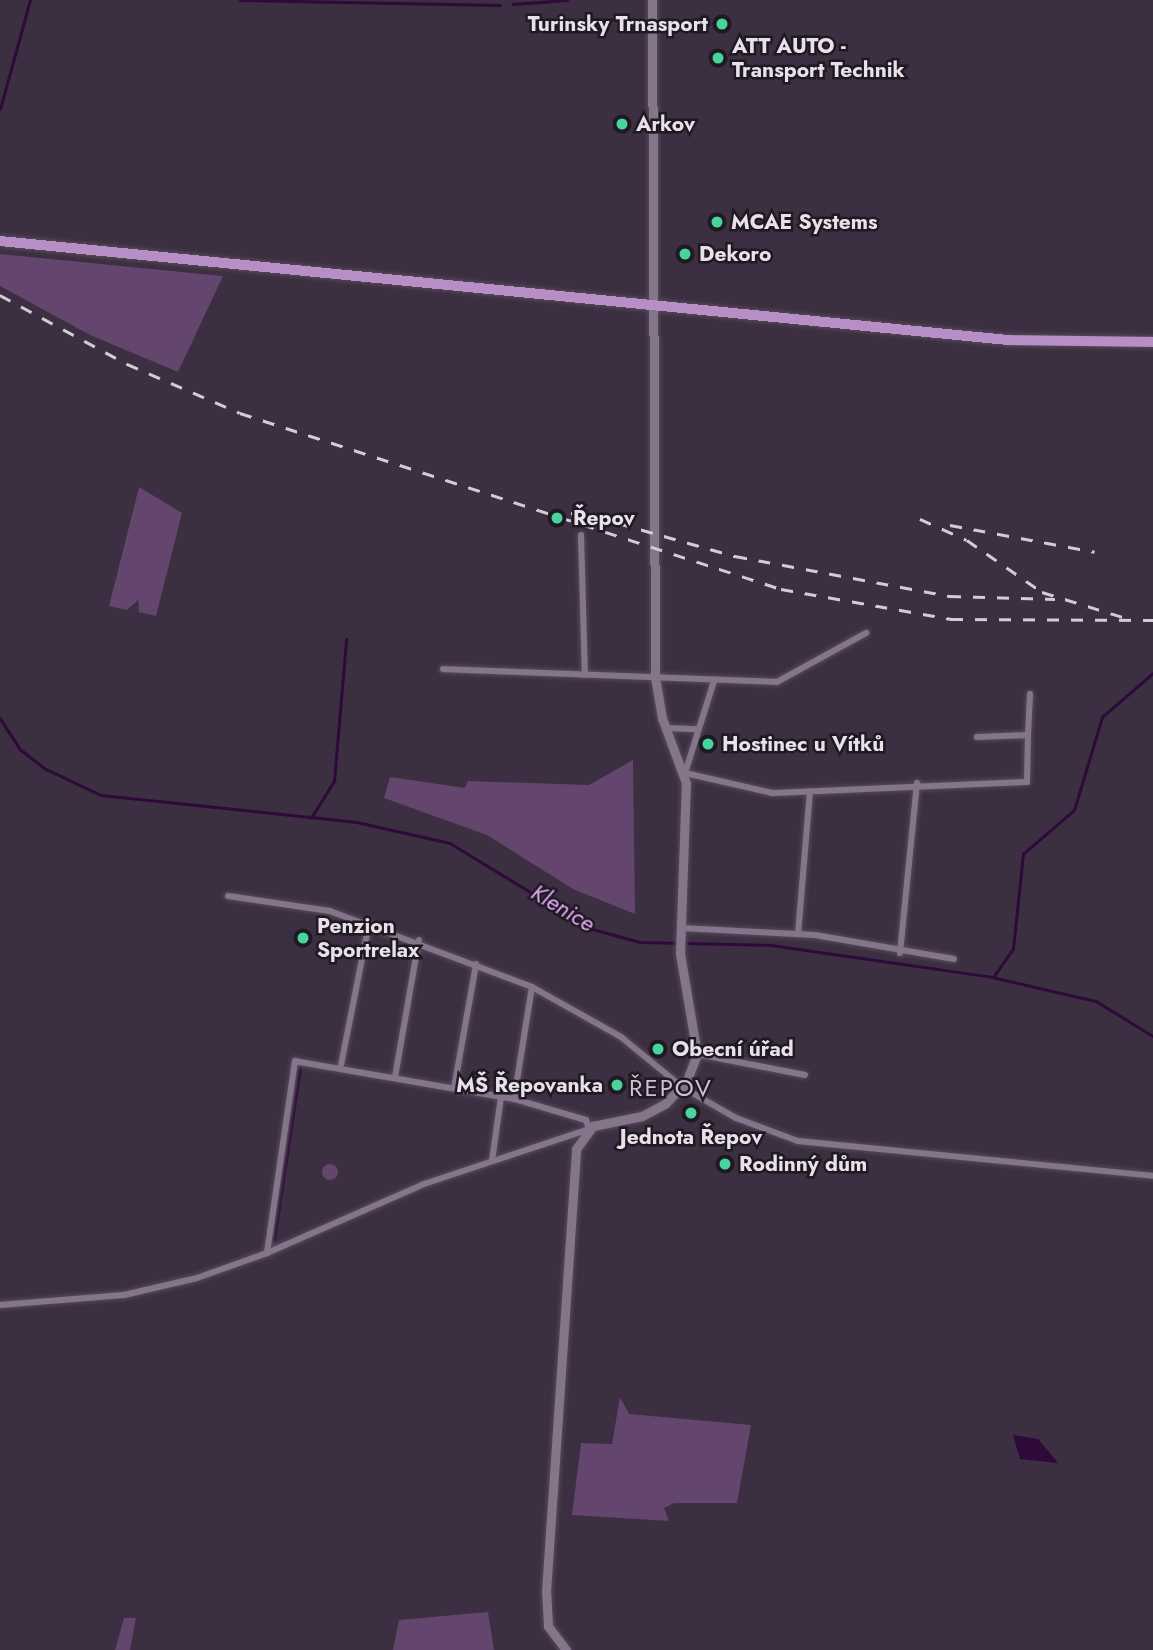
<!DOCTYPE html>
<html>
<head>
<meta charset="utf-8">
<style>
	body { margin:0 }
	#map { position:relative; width:1153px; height:1650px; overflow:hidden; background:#3c2f41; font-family:Jost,sans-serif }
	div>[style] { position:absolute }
	.green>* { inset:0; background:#63456d }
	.round { border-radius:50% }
	.water>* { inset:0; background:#2f093a }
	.stream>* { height:2.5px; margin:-1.25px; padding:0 1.25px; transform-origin:1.25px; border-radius:1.25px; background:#2f093a }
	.roads { filter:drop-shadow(0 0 2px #564b5a) drop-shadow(0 0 2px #564b5a) }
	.street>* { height:6px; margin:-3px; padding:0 3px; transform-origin:3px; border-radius:3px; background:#84758a }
	.secondary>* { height:9px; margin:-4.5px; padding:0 4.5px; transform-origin:4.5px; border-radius:4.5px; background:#84758a }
	.primary>* { height:10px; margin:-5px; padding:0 5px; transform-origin:5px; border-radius:5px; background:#b88ec7 }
	.rail>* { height:2.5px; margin-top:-1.25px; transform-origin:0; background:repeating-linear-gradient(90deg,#d4cbd7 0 12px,transparent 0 24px) }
	.dots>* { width:19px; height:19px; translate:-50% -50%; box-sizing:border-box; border:4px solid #1f1922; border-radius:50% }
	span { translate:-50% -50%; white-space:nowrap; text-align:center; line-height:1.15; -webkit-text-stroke:5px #1f1922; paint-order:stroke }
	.poi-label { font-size:21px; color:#e8e0eb; font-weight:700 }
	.right { translate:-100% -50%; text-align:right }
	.left { translate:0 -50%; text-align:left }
	.water-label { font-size:23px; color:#e2a8f7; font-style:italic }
	.quarter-label { font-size:24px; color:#d0bfd6; letter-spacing:2px }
</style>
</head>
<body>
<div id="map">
	<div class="green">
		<i style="clip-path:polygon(0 254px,223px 276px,178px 372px,90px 335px,0 286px)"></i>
		<i style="clip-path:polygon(139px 487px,182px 513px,156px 616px,139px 612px,138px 600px,127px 610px,109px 606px)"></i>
		<i style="clip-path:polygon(633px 760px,635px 914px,573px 889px,487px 835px,384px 798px,390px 777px,465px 788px,468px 781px,589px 785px)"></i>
		<i class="round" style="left:322px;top:1164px;width:16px;height:16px"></i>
		<i style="clip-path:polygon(620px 1397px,629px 1414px,751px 1425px,737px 1503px,674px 1503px,664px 1508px,669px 1521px,572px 1515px,581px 1443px,612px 1444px)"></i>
		<i style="clip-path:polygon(488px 1612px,494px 1650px,393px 1650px,399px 1620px)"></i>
		<i style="clip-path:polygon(124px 1618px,136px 1618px,130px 1650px,115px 1650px)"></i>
	</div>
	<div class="water">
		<i style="clip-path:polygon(1013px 1435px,1038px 1439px,1058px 1463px,1020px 1459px)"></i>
	</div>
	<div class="stream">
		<i style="left:240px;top:0;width:260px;rotate:1.1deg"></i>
		<i style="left:513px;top:4px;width:54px;rotate:-4.2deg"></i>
		<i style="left:0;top:109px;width:113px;rotate:-74.6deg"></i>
		<i style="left:0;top:718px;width:37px;rotate:57deg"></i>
		<i style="left:20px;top:749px;width:33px;rotate:38deg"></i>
		<i style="left:46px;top:769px;width:61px;rotate:25.3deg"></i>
		<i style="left:101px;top:795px;width:257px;rotate:6deg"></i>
		<i style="left:357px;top:822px;width:95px;rotate:12.7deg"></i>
		<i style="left:450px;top:843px;width:163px;rotate:31.4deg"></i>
		<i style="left:589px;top:928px;width:53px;rotate:15.4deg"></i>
		<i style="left:640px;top:942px;width:131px;rotate:1.3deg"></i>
		<i style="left:771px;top:945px;width:223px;rotate:8.2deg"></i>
		<i style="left:992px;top:977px;width:107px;rotate:13deg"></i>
		<i style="left:1096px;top:1001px;width:67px;rotate:31.6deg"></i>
		<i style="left:311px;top:818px;width:44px;rotate:-58.1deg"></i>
		<i style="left:334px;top:781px;width:142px;rotate:-85.1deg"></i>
		<i style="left:994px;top:976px;width:33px;rotate:-55deg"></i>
		<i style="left:1013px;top:949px;width:96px;rotate:-84deg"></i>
		<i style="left:1023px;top:854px;width:67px;rotate:-40.8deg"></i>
		<i style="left:1074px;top:810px;width:97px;rotate:-73.2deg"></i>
		<i style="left:1102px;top:717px;width:67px;rotate:-40.8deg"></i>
		<i style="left:274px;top:1240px;width:174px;rotate:-81.4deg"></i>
	</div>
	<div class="roads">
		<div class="street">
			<i style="left:581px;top:535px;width:140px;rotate:88.4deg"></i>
			<i style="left:443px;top:669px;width:334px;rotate:2.2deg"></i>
			<i style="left:777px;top:682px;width:102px;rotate:-28.8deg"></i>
			<i style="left:714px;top:681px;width:96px;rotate:107.5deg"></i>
			<i style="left:685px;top:773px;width:89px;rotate:12.9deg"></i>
			<i style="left:772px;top:793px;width:255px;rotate:-2.5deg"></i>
			<i style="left:1027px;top:782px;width:47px;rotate:-88.8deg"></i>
			<i style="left:665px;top:728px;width:33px;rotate:2deg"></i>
			<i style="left:977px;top:737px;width:51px;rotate:-2.2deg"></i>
			<i style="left:1028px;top:735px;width:41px;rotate:-87.2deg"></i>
			<i style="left:228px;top:896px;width:103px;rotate:8.4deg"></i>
			<i style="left:330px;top:911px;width:216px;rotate:20.6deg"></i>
			<i style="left:532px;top:987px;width:102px;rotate:29.3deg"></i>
			<i style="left:621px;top:1037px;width:79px;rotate:39.3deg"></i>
			<i style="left:682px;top:1087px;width:62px;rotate:29.9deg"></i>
			<i style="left:736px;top:1118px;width:66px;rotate:20.4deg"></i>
			<i style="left:798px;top:1141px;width:357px;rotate:5.6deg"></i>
			<i style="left:681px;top:928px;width:134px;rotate:3deg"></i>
			<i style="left:815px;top:935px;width:141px;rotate:9.8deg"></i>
			<i style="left:798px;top:934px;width:143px;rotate:-85.2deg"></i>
			<i style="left:900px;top:953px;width:171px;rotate:-84.3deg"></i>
			<i style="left:697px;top:1054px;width:110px;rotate:11deg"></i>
			<i style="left:341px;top:1065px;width:145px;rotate:-78.8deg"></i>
			<i style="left:395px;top:1077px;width:139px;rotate:-80.1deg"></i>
			<i style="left:454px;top:1088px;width:126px;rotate:-79.9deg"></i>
			<i style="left:514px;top:1099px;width:113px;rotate:-80.9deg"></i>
			<i style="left:492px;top:1161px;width:65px;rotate:-82deg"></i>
			<i style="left:0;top:1305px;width:124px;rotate:-4.6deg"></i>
			<i style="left:124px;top:1295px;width:75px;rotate:-13.1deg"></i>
			<i style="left:197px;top:1278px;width:74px;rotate:-19.7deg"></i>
			<i style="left:267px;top:1253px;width:171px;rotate:-23.7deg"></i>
			<i style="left:424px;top:1184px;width:174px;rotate:-18.4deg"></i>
			<i style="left:589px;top:1129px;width:9px;rotate:-108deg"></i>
			<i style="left:586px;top:1120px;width:75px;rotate:-163.7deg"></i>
			<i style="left:514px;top:1099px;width:222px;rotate:-170.2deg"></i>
			<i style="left:295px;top:1061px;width:194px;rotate:98.3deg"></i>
		</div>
		<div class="secondary">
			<i style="left:566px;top:1650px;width:30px;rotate:-127deg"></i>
			<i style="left:548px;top:1626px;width:34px;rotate:-93deg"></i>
			<i style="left:546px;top:1592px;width:444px;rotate:-86.1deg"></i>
			<i style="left:576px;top:1149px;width:29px;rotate:-54deg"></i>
			<i style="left:593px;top:1126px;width:50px;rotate:-11.5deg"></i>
			<i style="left:642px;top:1116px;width:26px;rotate:-28deg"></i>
			<i style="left:665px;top:1104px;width:33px;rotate:-47deg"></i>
			<i style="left:687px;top:1080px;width:28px;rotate:-69deg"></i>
			<i style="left:697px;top:1054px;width:102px;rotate:-99.6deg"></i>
			<i style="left:680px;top:953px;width:170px;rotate:-88deg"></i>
			<i style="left:686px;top:783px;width:69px;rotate:-110.3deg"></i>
			<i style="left:662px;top:718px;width:42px;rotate:-99.7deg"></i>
			<i style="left:655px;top:677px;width:677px;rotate:-90.25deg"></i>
		</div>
		<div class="primary">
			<i style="left:0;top:241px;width:1013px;rotate:5.61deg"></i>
			<i style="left:1008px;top:340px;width:145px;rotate:0.8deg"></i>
		</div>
	</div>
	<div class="rail">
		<i style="left:0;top:295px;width:145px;rotate:28.5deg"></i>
		<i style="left:127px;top:364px;width:123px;rotate:23.4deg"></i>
		<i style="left:240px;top:413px;width:569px;rotate:18.02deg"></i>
		<i style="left:781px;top:589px;width:173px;rotate:10deg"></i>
		<i style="left:951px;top:619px;width:202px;rotate:0.3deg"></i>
		<i style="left:571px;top:513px;width:55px;rotate:11.5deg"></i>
		<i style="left:920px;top:519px;width:51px;rotate:24.1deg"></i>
		<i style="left:967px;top:540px;width:91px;rotate:34.7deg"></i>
		<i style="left:1042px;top:592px;width:85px;rotate:17.2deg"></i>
		<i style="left:618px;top:523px;width:122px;rotate:15.8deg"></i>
		<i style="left:735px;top:556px;width:218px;rotate:10.6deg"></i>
		<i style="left:949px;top:596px;width:106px;rotate:1.6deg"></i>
		<i style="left:950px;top:525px;width:147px;rotate:10.5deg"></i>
	</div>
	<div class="dots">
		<i style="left:722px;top:24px;background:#48d49d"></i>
		<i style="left:718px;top:58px;background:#48d49d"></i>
		<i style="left:622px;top:124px;background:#48d49d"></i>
		<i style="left:717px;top:222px;background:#48d49d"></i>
		<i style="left:685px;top:254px;background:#48d49d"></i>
		<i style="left:557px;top:518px;background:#48d49d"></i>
		<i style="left:708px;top:744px;background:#48d49d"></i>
		<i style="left:303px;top:938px;background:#48d49d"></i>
		<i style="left:658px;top:1049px;background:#48d49d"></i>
		<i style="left:617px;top:1085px;background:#48d49d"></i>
		<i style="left:691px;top:1113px;background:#48d49d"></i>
		<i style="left:725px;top:1164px;background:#48d49d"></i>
	</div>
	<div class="poi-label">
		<span class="right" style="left:708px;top:24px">Turinsky Trnasport</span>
		<span class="left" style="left:732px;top:58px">ATT AUTO -<br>Transport Technik</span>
		<span class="left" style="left:636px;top:124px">Arkov</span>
		<span class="left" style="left:731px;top:222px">MCAE Systems</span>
		<span class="left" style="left:699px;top:254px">Dekoro</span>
		<span class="left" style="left:573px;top:518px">Řepov</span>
		<span class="left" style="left:722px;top:744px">Hostinec u Vítků</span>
		<span class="left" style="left:317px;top:938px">Penzion<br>Sportrelax</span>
		<span class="left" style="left:672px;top:1049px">Obecní úřad</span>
		<span class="right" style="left:603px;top:1085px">MŠ Řepovanka</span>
		<span style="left:691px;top:1137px">Jednota Řepov</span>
		<span class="left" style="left:739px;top:1164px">Rodinný dům</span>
	</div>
	<div class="water-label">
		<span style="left:563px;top:908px;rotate:31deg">Klenice</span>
	</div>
	<div class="quarter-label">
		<span style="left:671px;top:1088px">ŘEPOV</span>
	</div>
</div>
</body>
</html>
